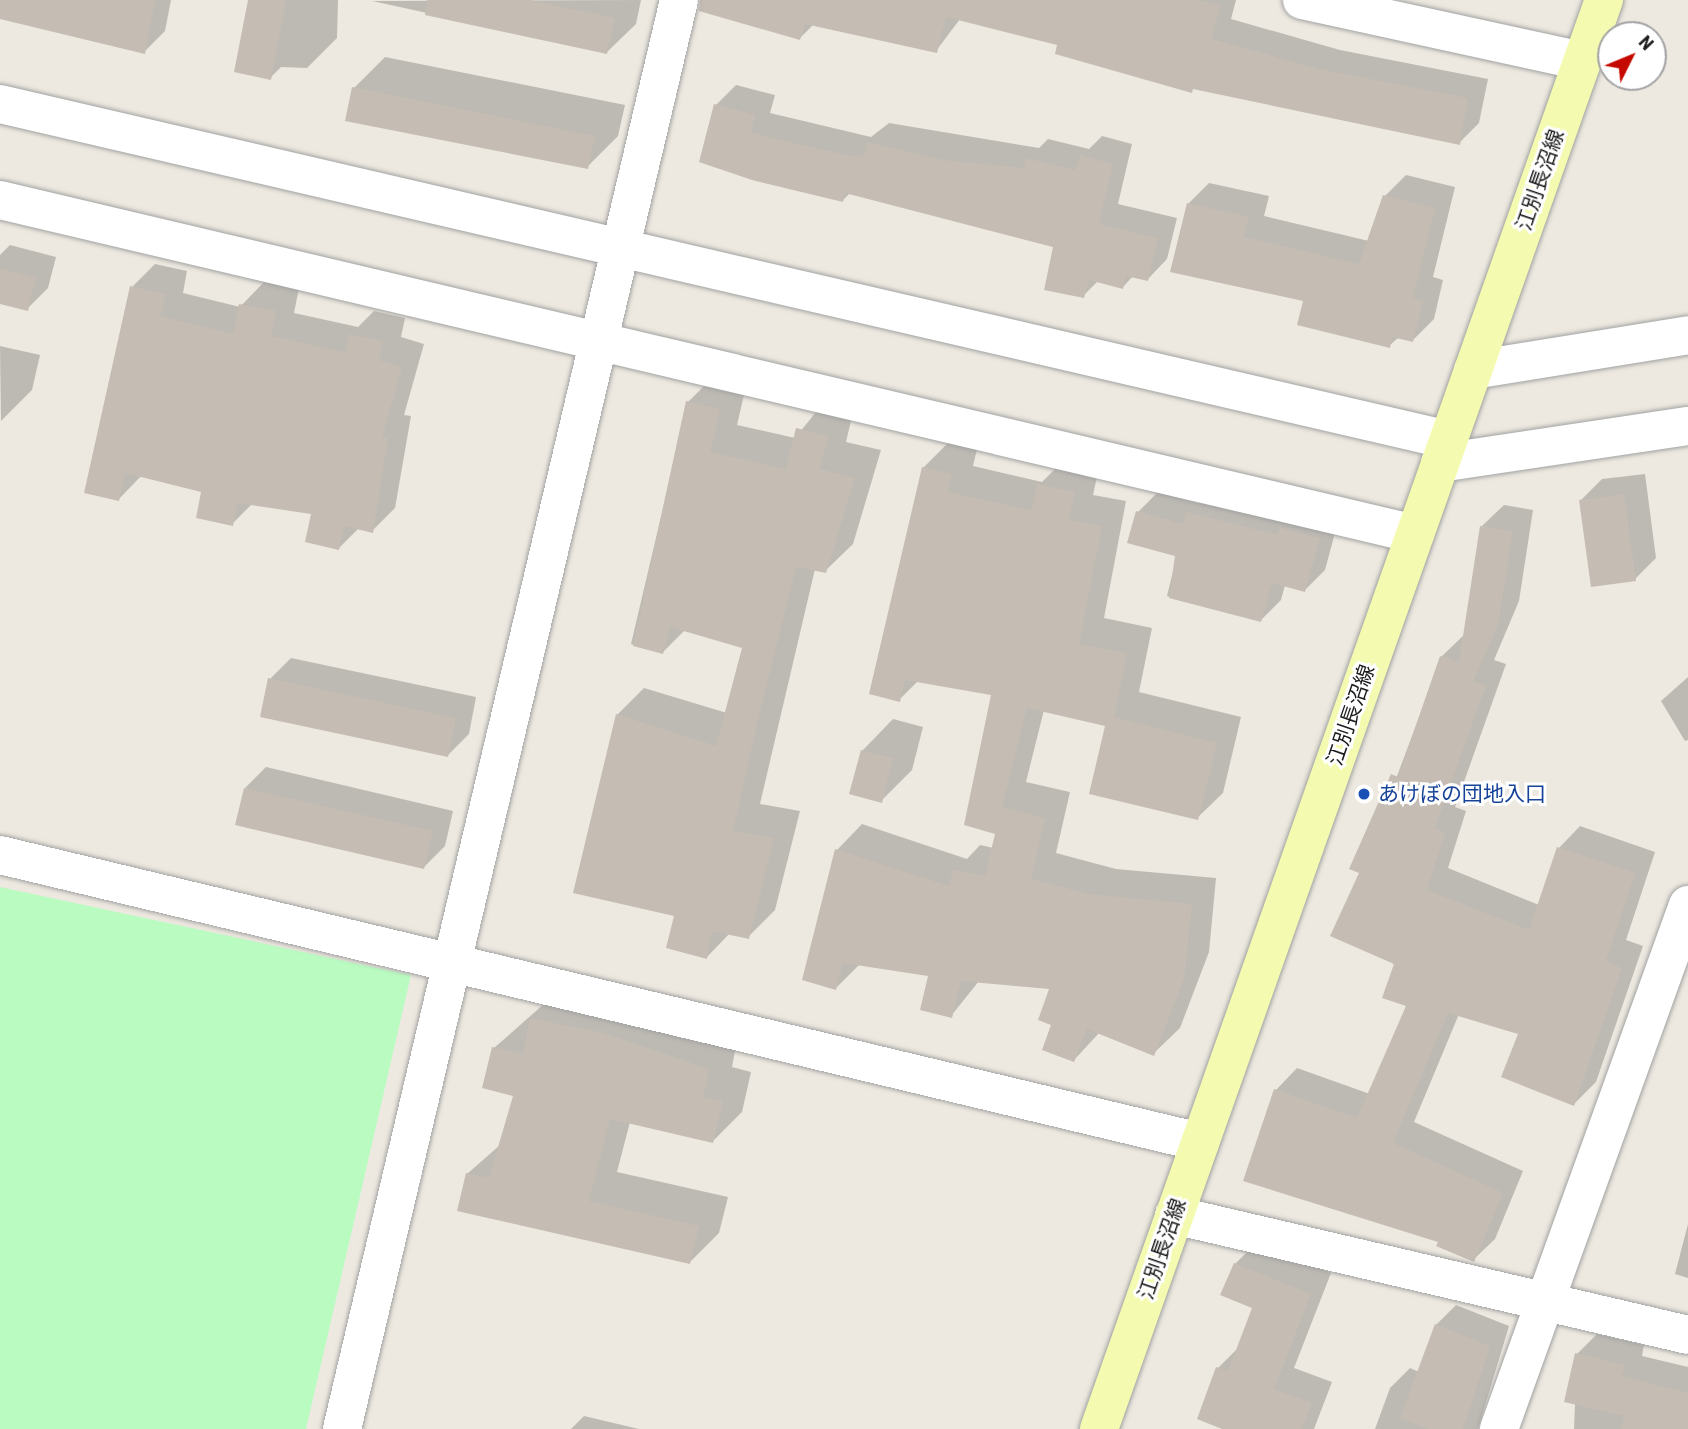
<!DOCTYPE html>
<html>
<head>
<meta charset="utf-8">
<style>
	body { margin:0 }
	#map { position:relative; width:1688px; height:1429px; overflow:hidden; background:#ede9e0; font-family:"Roboto Condensed","Noto Sans JP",sans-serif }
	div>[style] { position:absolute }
	.park>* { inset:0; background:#bafbc2 }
	.shadow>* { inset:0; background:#0003 }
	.building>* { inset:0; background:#c5bcb3 }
	.roads { filter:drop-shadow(0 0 2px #a2a2a2) drop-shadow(0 0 2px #a2a2a2) }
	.minor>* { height:38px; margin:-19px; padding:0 19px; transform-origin:19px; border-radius:19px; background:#fff }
	.secondary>* { height:38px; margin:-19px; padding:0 19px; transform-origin:19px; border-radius:19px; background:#f4fbb0 }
	.dots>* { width:19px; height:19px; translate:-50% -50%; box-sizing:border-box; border:4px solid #fff; border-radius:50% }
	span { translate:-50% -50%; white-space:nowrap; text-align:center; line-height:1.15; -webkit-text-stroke:6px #fff; paint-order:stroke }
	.street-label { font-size:21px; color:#1b1b1b }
	.transit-label { font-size:21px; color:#164399 }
	.left { translate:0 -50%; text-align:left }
	.north { position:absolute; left:1597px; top:21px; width:70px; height:70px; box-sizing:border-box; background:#fff; border:2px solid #a4a4a4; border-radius:50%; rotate:47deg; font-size:19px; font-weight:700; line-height:28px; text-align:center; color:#1b1b1b }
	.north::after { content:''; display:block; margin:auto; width:24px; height:32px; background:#c60900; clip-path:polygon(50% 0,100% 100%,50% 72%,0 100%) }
</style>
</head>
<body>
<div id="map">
	<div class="park">
		<i style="clip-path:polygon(0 887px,411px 975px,306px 1429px,0 1429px)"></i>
	</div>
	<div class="shadow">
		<i style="clip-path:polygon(19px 0,171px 0,165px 31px,144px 52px)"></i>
		<i style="clip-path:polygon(249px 0,338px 0,337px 38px,307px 68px,281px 67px,270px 78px)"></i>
		<i style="clip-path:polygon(641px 0,636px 24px,607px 52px,372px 1px)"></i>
		<i style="clip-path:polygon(744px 0,1236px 0,1231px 19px,1340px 50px,1488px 79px,1479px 123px,1459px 143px,1195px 87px,1191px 91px,1059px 44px,960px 19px,936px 51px,813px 25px,800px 38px)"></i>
		<i style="clip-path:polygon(385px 57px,625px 105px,618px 136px,587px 167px,354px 88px)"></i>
		<i style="clip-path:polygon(736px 85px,775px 95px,770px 113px,871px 137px,889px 123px,1039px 148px,1048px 139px,1089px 149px,1102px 136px,1132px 144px,1118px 204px,1177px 218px,1167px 259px,1147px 280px,1133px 276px,1123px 287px,1099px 280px,1083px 296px,1056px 246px,850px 193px,843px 200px,752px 179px,716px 105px)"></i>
		<i style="clip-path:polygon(1406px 175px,1455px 187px,1433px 277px,1443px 280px,1434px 319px,1413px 340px,1399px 337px,1389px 346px,1305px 299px,1188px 204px,1209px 183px,1269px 196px,1264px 216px,1369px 241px,1385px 196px)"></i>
		<i style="clip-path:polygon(10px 245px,56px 257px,48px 288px,27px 309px,0 302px,0 255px)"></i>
		<i style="clip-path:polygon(155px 264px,187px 271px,183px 293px,240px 307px,264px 282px,299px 288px,294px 313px,358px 327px,374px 311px,405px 318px,401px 337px,424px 344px,404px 415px,411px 416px,395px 508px,372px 531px,359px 528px,339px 548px,313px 512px,253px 503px,232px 524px,203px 491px,142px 475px,119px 499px,132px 287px)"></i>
		<i style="clip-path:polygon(0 346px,40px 355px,32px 390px,1px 421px)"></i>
		<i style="clip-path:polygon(715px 375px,747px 382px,737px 425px,795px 438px,825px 401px,854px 408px,846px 442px,881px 450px,853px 544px,825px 571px,815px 569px,760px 804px,800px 811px,775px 910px,748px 937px,730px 933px,707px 957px,676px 914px,617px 715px,644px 688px,727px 713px,744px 647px,685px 630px,663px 652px,631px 644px,688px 402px)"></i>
		<i style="clip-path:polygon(949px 442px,977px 449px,973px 466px,1042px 482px,1065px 459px,1099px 467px,1093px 495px,1126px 501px,1104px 618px,1152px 628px,1139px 692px,1241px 717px,1223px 793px,1197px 818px,1107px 724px,1044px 710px,1026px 782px,1070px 792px,1056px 853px,1116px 869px,1216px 878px,1209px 952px,1180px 1028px,1154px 1053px,1100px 1032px,1074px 1060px,1053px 1024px,1052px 987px,979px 981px,951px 1016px,930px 975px,860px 964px,836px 988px,837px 850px,862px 824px,967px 859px,980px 845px,994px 848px,997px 832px,993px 694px,919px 680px,899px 700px,923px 468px)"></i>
		<i style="clip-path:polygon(1645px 474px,1656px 558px,1635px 579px,1581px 500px,1602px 479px)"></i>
		<i style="clip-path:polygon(1158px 492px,1197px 503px,1208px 492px,1339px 518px,1325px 570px,1305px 590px,1285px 585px,1281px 600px,1261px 620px,1167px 596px,1177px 555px,1138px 512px)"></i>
		<i style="clip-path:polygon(1504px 505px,1533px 510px,1519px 601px,1494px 660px,1506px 664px,1455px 807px,1466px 811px,1448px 868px,1539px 905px,1559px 848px,1580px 826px,1655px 852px,1626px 940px,1643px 946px,1596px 1082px,1574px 1104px,1521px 1033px,1459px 1014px,1414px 1122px,1523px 1171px,1495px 1239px,1473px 1260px,1441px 1240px,1276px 1090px,1297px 1068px,1370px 1094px,1408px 1005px,1361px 872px,1442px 656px,1464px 635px,1482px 526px)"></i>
		<i style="clip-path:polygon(291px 658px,476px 697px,469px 734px,448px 755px,270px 679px)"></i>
		<i style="clip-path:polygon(1688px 677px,1688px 740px,1685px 741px,1661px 701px)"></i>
		<i style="clip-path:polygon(893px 719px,923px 727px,912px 770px,881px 801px,862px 751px)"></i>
		<i style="clip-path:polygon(266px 767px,453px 811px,445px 846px,424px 867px,245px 788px)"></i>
		<i style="clip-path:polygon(561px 989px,737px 1040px,732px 1067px,751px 1072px,742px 1112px,713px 1141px,630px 1122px,617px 1172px,728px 1197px,719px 1233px,690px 1262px,467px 1174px,500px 1145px,515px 1094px,494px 1048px)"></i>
		<i style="clip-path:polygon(1688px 1224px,1688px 1278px,1675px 1274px)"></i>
		<i style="clip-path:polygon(1256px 1243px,1331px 1273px,1294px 1368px,1332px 1382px,1314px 1429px,1226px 1429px,1218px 1368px,1239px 1347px,1255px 1307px,1235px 1264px)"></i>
		<i style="clip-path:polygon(1456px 1305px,1509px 1326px,1478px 1429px,1375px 1429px,1390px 1388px,1410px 1368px,1419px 1372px,1436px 1325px)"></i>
		<i style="clip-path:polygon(1597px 1334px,1644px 1345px,1642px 1356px,1688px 1367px,1688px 1429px,1574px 1429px,1577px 1354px)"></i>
		<i style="clip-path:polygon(584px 1416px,639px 1429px,571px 1429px)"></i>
	</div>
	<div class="building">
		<i style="clip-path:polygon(0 0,155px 0,145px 54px,0 19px)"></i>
		<i style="clip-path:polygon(248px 0,286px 0,271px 80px,234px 72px)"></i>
		<i style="clip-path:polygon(427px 0,530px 0,615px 18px,607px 54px,425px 15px)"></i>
		<i style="clip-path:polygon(700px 0,1197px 0,1220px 5px,1212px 39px,1319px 69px,1468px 98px,1460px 145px,1193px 89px,1192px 93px,1055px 54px,1057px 45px,946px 17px,937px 53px,805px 24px,800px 40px,699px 11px)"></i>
		<i style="clip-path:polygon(352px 87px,595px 136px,588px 169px,345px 121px)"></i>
		<i style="clip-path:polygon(714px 104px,755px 115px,751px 133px,850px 156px,864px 155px,867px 142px,944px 160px,1024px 168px,1026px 158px,1075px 170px,1080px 155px,1113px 164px,1099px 224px,1158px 238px,1148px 281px,1126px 276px,1123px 289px,1089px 280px,1084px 298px,1044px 290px,1053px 247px,845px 193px,843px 202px,752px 180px,699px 162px)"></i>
		<i style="clip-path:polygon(1383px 195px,1435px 208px,1413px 298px,1423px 301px,1413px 342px,1392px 337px,1390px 348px,1297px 325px,1303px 301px,1170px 272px,1187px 203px,1249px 217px,1244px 237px,1359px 264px)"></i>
		<i style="clip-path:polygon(0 269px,36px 277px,28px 311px,0 304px)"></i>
		<i style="clip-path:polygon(130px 286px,165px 294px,160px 316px,233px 334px,239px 304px,276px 311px,271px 336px,345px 352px,349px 334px,383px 341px,379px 360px,402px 367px,382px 437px,388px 438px,373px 533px,344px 526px,339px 550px,305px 542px,311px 514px,237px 503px,233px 526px,196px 518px,201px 492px,125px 473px,119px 501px,84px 493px)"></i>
		<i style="clip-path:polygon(686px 401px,720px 409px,710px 452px,786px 469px,796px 428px,828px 436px,820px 469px,855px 478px,826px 573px,796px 567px,758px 720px,733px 831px,774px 838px,749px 939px,712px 931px,707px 959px,666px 948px,674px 916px,573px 893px,616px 714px,716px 746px,742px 648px,670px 627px,663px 654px,633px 646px)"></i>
		<i style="clip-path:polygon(922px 467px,952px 474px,948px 492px,1031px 510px,1037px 484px,1075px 492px,1069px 520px,1102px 526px,1079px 644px,1127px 653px,1114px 717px,1217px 743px,1198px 820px,1089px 794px,1105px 726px,1027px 708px,1002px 807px,1045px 818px,1031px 879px,1089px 894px,1192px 904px,1184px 979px,1154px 1056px,1087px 1029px,1074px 1062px,1042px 1050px,1051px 1025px,1038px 1020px,1049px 989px,961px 981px,952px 1018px,920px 1010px,928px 976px,843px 963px,836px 990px,802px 980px,835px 849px,949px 886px,953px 870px,985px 876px,995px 834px,964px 825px,991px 695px,905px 680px,900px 702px,869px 694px)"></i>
		<i style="clip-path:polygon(1624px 494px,1636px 581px,1591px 587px,1579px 500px)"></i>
		<i style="clip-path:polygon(1136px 511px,1183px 524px,1186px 512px,1278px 535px,1280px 527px,1320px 538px,1305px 592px,1272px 583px,1261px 622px,1169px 598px,1175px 556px,1127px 543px)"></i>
		<i style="clip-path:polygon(1480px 526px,1513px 531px,1498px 625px,1473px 681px,1486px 685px,1435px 828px,1445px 832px,1427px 890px,1529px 930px,1557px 847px,1635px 873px,1606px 961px,1622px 968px,1574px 1106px,1501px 1077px,1518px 1034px,1448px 1013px,1393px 1143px,1503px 1193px,1474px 1262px,1436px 1246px,1438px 1242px,1243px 1181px,1274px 1089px,1357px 1118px,1406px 1006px,1382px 998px,1394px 964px,1330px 936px,1359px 873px,1349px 869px,1391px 774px,1398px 777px,1440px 656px,1459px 662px)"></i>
		<i style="clip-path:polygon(268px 678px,456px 718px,448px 757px,260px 717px)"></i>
		<i style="clip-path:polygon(861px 750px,893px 758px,882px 803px,849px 794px)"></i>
		<i style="clip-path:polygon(244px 788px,433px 831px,424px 869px,235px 825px)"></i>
		<i style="clip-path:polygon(530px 1018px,603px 1033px,709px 1069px,703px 1097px,723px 1101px,713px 1143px,610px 1119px,589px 1201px,699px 1226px,690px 1264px,457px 1211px,466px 1173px,489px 1178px,513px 1096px,482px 1088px,492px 1047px,523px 1054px)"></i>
		<i style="clip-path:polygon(1234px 1263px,1311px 1294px,1274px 1389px,1312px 1403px,1302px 1429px,1222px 1429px,1197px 1419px,1216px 1367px,1228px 1371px,1252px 1308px,1220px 1295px)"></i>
		<i style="clip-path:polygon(1435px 1324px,1490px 1346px,1463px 1429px,1429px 1429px,1400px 1418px)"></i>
		<i style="clip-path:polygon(1575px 1353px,1625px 1365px,1622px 1376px,1688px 1393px,1688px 1429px,1621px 1429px,1624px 1416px,1564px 1402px)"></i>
	</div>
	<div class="roads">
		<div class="minor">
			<i style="left:1302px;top:0;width:287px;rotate:12.3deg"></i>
			<i style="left:0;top:104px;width:1486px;rotate:13.06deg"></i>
			<i style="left:0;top:200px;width:1454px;rotate:13.28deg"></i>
			<i style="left:1473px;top:370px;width:218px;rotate:-9.2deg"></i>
			<i style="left:1440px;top:463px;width:251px;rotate:-8.5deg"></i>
			<i style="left:0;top:855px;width:1234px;rotate:13.45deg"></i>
			<i style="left:1174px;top:1215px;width:528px;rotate:13.14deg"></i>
			<i style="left:342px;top:1429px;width:1468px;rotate:-76.73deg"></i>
			<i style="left:1499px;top:1429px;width:557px;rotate:-70.17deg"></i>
		</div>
		<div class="secondary">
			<i style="left:1099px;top:1429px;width:1516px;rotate:-70.54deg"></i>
		</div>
	</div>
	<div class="dots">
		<i style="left:1364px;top:794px;background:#1a4fb4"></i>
	</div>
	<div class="street-label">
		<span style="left:1540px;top:180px;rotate:-71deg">江別長沼線</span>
		<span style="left:1351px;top:715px;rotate:-71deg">江別長沼線</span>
		<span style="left:1162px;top:1249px;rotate:-71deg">江別長沼線</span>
	</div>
	<div class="transit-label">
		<span class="left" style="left:1378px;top:794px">あけぼの団地入口</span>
	</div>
	<div class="north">N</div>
</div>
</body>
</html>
